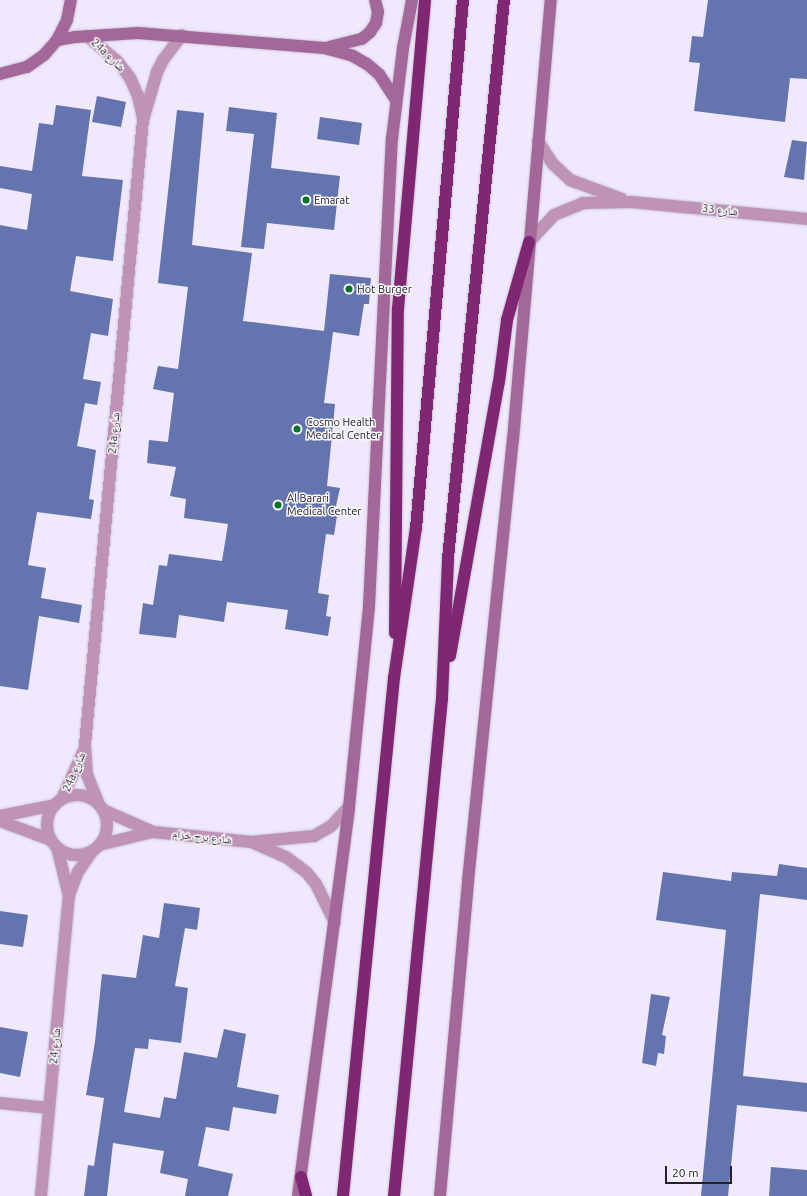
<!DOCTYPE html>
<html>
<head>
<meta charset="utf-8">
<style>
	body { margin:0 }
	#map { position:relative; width:807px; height:1196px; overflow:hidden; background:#f0e8fd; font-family:Ubuntu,"Noto Naskh Arabic",sans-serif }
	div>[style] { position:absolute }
	.building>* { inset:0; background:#6474ae }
	.roads { filter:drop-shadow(0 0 1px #cbc4d7) drop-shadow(0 0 1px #cbc4d7) }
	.street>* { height:12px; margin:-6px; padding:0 6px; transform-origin:6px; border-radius:6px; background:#be93b5 }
	.street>.ring { margin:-6px; padding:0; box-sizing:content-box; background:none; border:12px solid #be93b5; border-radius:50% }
	.secondary>* { height:12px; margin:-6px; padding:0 6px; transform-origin:6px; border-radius:6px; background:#a46799 }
	.highway>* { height:12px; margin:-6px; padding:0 6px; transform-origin:6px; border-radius:6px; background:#7f2773 }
	.dots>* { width:11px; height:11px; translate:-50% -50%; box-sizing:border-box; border:2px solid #faf9fd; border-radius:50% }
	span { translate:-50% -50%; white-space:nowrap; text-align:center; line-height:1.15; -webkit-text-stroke:3px #faf9fd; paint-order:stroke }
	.street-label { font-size:11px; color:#242129 }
	.poi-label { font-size:11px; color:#242129 }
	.left { translate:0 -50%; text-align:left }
	.scale { position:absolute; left:665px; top:1166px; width:67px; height:18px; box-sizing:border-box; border:2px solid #242129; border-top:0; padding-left:5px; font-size:12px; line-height:14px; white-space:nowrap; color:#242129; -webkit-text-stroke:3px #faf9fd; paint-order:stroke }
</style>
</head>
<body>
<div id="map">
	<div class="building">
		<i style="clip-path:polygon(708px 0,807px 0,807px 79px,790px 78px,785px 122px,694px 111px,700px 63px,689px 62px,692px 36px,703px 37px)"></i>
		<i style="clip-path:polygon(97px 96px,126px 102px,121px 127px,92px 122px)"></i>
		<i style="clip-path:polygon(56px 105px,91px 110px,82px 176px,123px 180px,113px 261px,76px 256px,70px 291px,113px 299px,108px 336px,91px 333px,83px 379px,101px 382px,97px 405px,85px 403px,77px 446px,96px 450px,89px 499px,94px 500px,91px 519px,37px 512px,28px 565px,46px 568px,41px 598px,82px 605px,79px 623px,39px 616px,28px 690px,0 686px,0 225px,27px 230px,32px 194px,0 188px,0 166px,32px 171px,39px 123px,53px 125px)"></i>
		<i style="clip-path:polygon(229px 107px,277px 113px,271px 168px,340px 176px,334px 230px,267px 223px,264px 249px,241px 247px,254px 134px,226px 131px)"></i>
		<i style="clip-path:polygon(177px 110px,204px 113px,192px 245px,252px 253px,243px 321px,324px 331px,330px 274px,371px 278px,369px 304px,364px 304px,359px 336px,333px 332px,324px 403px,335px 404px,327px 486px,340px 488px,334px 515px,337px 516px,334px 535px,326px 534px,318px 593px,329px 595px,326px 616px,331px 617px,328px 636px,285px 629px,288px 610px,227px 602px,224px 622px,179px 615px,176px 638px,139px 634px,143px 603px,153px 605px,159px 565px,167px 566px,169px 554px,222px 561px,228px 524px,184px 518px,186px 499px,170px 496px,176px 467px,147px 463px,149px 440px,168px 442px,174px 393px,153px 389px,158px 366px,178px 369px,188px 287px,158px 283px)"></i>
		<i style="clip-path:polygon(320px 117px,362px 123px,359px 145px,317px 139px)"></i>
		<i style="clip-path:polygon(792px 140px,807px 142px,804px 180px,784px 177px)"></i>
		<i style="clip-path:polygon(779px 864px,807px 868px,807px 900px,760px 894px,743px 1076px,807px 1083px,807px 1112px,737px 1105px,728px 1196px,701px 1196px,726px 930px,656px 920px,663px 872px,731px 881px,732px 872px,777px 876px)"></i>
		<i style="clip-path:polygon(164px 903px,200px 908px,197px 930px,185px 928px,175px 986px,188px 988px,181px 1043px,149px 1039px,148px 1049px,135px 1048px,124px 1112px,160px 1118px,164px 1097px,176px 1099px,184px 1052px,217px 1058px,224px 1029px,246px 1034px,237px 1087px,279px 1095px,276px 1114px,233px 1107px,229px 1131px,206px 1127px,198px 1166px,233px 1174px,228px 1196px,185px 1196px,188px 1179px,160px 1173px,164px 1151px,113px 1143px,107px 1196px,84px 1196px,88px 1165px,94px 1166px,104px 1098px,86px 1095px,95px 1042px,102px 974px,136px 978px,143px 935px,159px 938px)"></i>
		<i style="clip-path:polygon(0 911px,28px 915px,23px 947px,0 944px)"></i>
		<i style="clip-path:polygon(651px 994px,670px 997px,662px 1035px,666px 1036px,664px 1054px,658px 1053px,656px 1066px,642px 1063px)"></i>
		<i style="clip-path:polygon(0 1027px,28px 1032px,20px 1077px,0 1073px)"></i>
		<i style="clip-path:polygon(771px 1167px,807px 1170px,807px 1196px,769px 1196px)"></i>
	</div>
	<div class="roads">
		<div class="street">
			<i style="left:87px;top:36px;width:40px;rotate:40deg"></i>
			<i style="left:118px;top:62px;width:20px;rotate:53deg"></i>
			<i style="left:130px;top:78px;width:20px;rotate:66deg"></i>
			<i style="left:138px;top:96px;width:23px;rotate:77deg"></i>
			<i style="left:538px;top:141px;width:27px;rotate:57deg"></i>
			<i style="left:553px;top:164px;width:23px;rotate:43deg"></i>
			<i style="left:570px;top:180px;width:55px;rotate:20.1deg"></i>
			<i style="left:529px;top:242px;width:37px;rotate:-47deg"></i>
			<i style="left:554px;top:215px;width:31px;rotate:-22deg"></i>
			<i style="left:583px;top:203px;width:49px;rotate:-1.2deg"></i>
			<i style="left:632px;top:202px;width:176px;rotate:5.5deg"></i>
			<i class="ring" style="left:47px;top:795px;width:48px;height:48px"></i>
			<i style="left:62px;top:799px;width:51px;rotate:-65.9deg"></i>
			<i style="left:98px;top:802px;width:29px;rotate:-112deg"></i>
			<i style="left:87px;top:775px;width:30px;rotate:-94deg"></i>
			<i style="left:85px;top:745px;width:628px;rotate:-84.7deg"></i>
			<i style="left:143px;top:120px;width:50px;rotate:-73.7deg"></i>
			<i style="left:157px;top:72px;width:13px;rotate:-63deg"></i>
			<i style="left:163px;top:60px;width:31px;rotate:-53deg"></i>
			<i style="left:103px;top:810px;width:55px;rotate:23.7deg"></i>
			<i style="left:153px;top:832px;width:99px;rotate:5.8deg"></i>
			<i style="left:251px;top:842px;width:63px;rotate:-5.4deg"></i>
			<i style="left:314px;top:836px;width:20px;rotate:-30deg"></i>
			<i style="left:331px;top:826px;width:26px;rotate:-47deg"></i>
			<i style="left:0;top:816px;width:56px;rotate:-11.3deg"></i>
			<i style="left:0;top:821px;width:54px;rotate:20.4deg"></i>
			<i style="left:254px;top:843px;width:35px;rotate:24deg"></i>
			<i style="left:286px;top:857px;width:26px;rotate:37deg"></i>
			<i style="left:307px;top:873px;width:14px;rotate:51deg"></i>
			<i style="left:316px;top:884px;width:43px;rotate:64deg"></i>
			<i style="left:99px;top:845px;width:55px;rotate:-13.8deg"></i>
			<i style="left:69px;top:895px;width:25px;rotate:-69deg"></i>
			<i style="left:78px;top:872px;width:25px;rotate:-56deg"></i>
			<i style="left:0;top:1103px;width:49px;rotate:5.8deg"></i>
			<i style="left:41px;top:1196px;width:301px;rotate:-84.7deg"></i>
			<i style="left:69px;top:896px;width:50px;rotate:-103.8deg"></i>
		</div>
		<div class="secondary">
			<i style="left:57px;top:40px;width:18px;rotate:-9deg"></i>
			<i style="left:75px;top:37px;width:63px;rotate:-3.6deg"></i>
			<i style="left:138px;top:33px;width:187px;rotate:4.6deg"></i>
			<i style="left:324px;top:48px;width:30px;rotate:15deg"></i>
			<i style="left:353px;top:56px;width:16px;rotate:30deg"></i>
			<i style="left:367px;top:64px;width:16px;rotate:40deg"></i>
			<i style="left:379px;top:74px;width:31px;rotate:57deg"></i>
			<i style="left:329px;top:47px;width:34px;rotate:-14deg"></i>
			<i style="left:362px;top:39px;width:11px;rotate:-41deg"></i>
			<i style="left:370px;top:32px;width:11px;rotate:-56deg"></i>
			<i style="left:376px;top:23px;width:11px;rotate:-80deg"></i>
			<i style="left:378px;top:12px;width:12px;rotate:-104deg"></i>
			<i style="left:0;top:74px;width:28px;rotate:-15deg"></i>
			<i style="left:27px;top:67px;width:21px;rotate:-35deg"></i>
			<i style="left:44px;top:55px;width:20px;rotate:-49deg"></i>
			<i style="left:57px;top:40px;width:22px;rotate:-63deg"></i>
			<i style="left:67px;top:20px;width:20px;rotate:-79deg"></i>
			<i style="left:298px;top:1196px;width:392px;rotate:-82.5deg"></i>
			<i style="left:349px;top:807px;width:202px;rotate:-84.3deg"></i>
			<i style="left:369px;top:606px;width:468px;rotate:-87.2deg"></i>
			<i style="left:392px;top:139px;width:92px;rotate:-83.1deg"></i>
			<i style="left:403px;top:48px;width:49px;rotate:-79.4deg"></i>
			<i style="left:440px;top:1196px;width:316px;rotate:-84.9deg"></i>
			<i style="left:468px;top:881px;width:443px;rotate:-84.2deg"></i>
			<i style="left:513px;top:440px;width:442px;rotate:-85.1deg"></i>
		</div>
		<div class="highway">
			<i style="left:395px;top:633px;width:324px;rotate:-89.5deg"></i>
			<i style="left:398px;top:309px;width:310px;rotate:-85deg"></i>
			<i style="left:450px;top:656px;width:278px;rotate:-79.9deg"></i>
			<i style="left:499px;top:382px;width:63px;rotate:-82.6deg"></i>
			<i style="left:507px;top:320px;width:81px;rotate:-74.2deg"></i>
			<i style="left:301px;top:1177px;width:20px;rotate:75deg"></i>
			<i style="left:343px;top:1196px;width:521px;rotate:-84.38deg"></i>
			<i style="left:394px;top:678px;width:152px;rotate:-81.7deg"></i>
			<i style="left:416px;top:528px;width:530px;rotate:-84.91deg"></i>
			<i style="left:394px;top:1196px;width:500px;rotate:-84.49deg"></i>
			<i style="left:442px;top:698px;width:140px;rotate:-87.5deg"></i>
			<i style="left:448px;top:558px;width:561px;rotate:-84.27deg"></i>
		</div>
	</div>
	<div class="dots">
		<i style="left:306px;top:200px;background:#027529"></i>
		<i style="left:349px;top:289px;background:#027529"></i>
		<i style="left:297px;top:429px;background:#027529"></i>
		<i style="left:278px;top:505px;background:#027529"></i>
	</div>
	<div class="street-label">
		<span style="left:108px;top:55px;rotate:44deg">24a شارع</span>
		<span style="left:720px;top:210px;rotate:6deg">شارع 33</span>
		<span style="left:114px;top:433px;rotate:-85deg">24a شارع</span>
		<span style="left:74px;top:772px;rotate:-67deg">24a شارع</span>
		<span style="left:202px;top:837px;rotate:6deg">شارع برج خزام</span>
		<span style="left:55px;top:1046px;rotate:-85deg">شارع 24</span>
	</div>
	<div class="poi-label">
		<span class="left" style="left:314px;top:200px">Emarat</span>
		<span class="left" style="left:357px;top:289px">Hot Burger</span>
		<span class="left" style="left:306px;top:429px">Cosmo Health<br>Medical Center</span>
		<span class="left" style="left:287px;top:505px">Al Barari<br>Medical Center</span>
	</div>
	<div class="scale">20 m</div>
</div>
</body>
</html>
